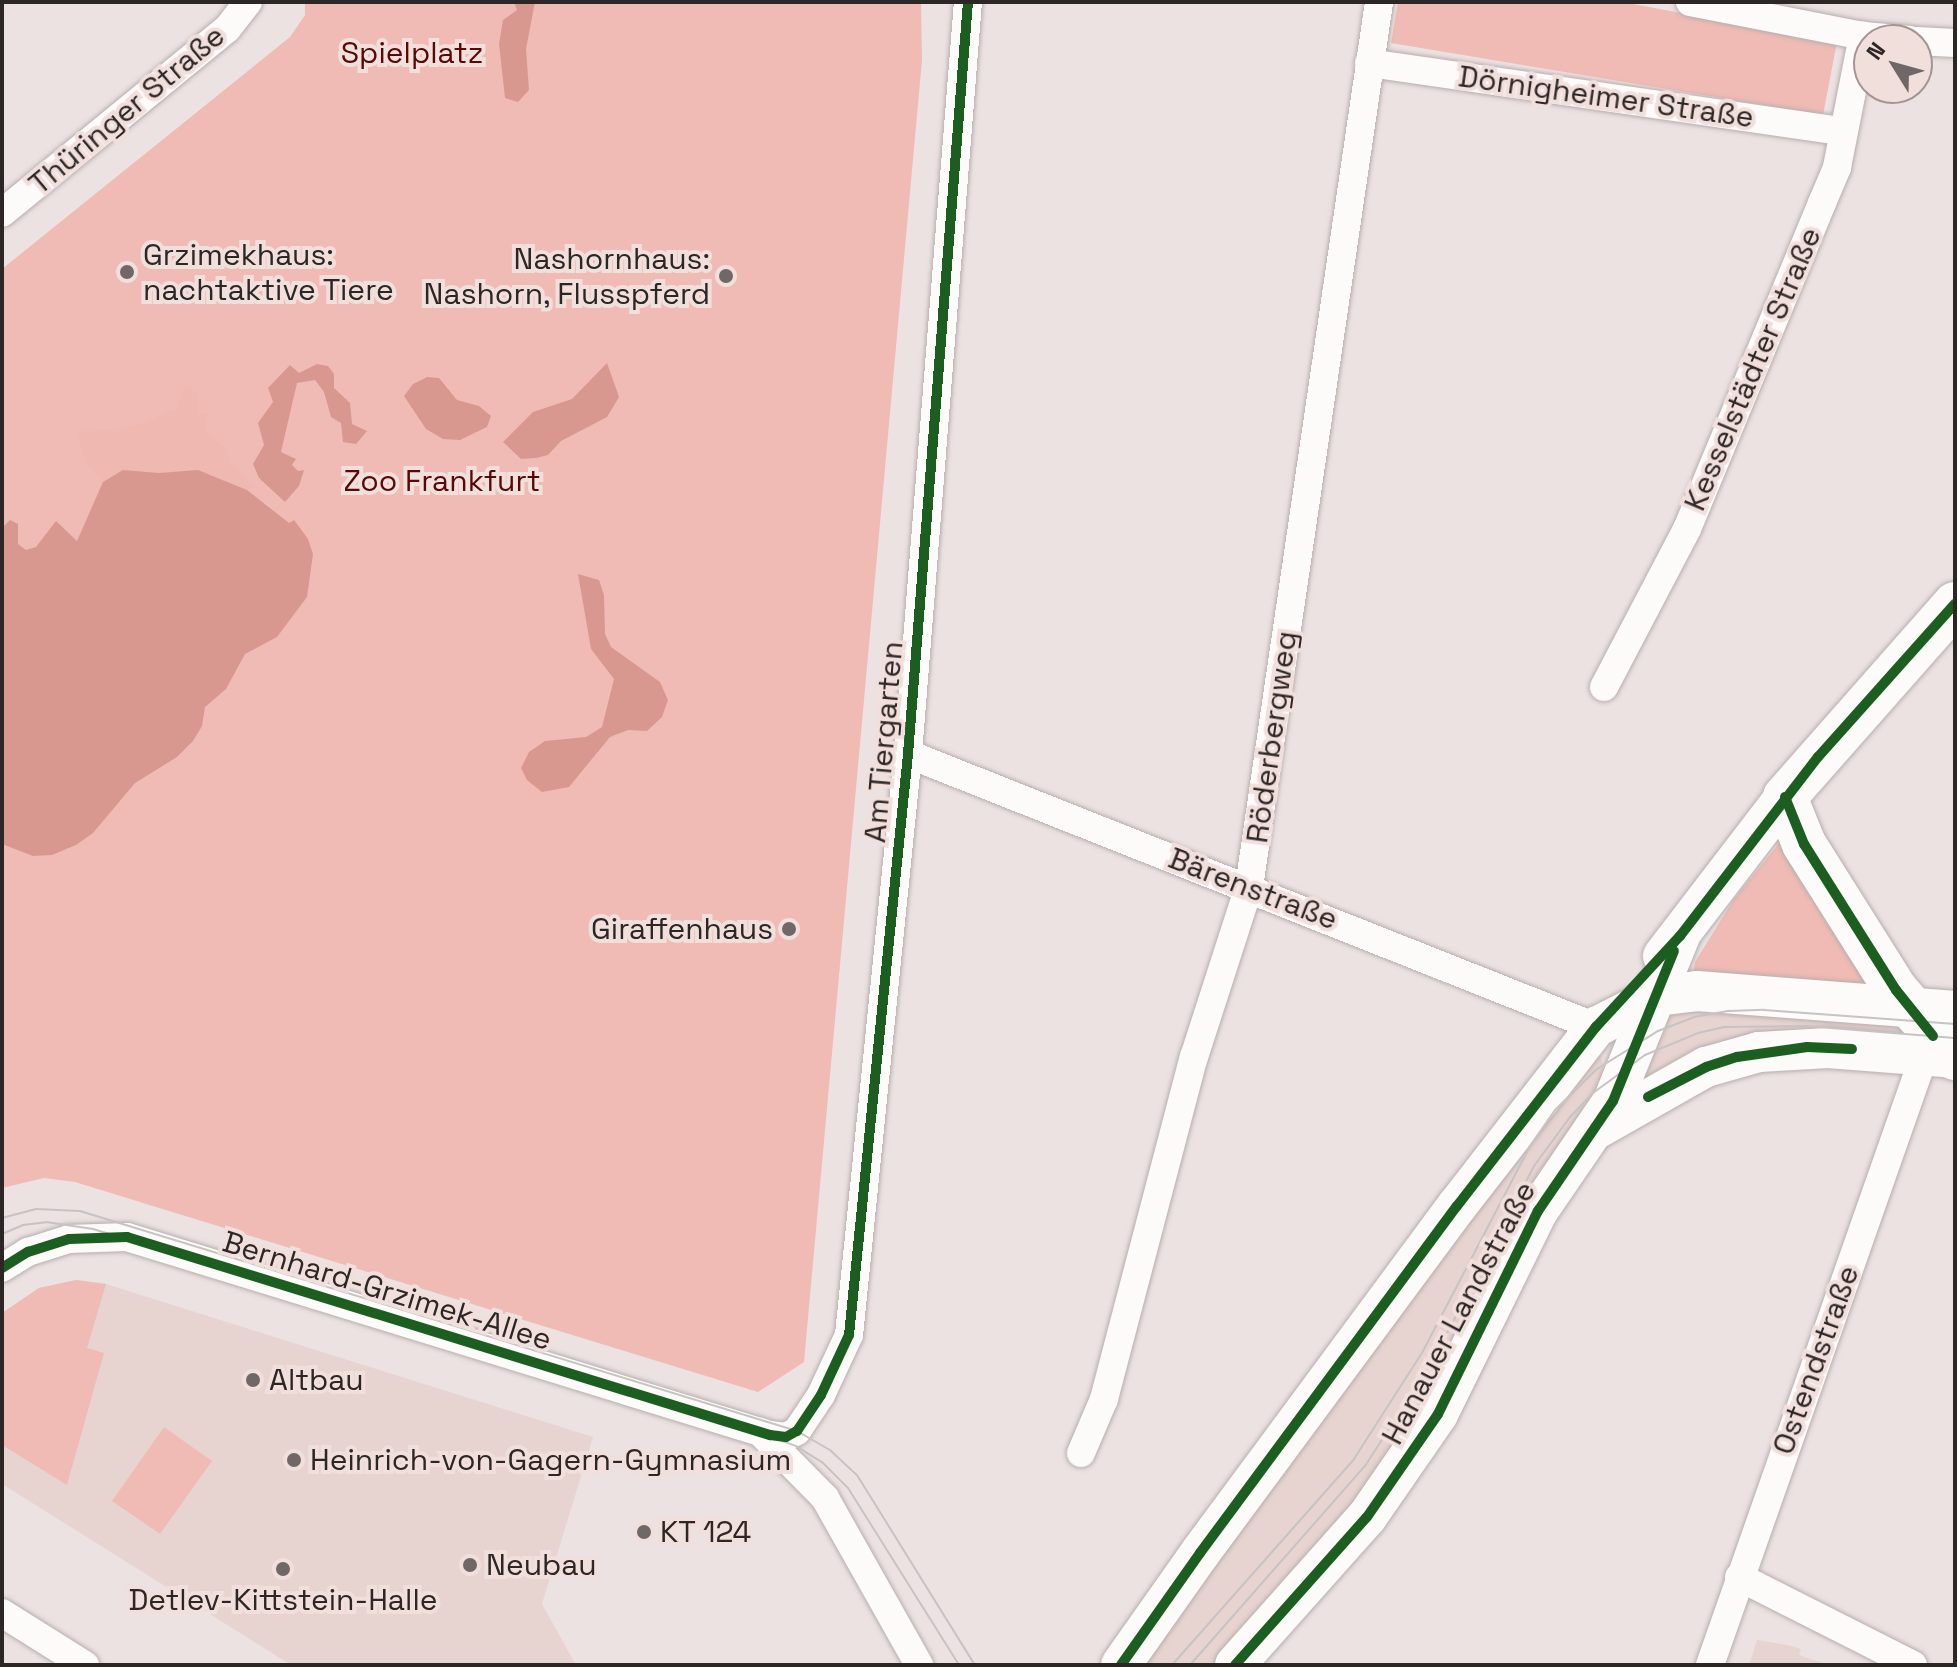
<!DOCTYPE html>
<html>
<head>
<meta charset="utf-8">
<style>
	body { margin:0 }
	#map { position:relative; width:1957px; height:1667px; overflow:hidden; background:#ece2e1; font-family:"Space Grotesk",sans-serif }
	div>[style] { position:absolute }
	.built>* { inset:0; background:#e7d4d1 }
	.green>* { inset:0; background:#f0bbb4 }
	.forest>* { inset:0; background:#efb9b2 }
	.water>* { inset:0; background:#d89890 }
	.roads { filter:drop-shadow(0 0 2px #b6aead) drop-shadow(0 0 2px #b6aead) }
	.street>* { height:28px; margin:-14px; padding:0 14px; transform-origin:14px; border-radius:14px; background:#fcfbfa }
	.secondary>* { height:40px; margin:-20px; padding:0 20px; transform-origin:20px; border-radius:20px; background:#fcfbfa }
	.primary>* { height:44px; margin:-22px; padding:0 22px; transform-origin:22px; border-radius:22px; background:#fcfbfa }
	.tram>* { height:2px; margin:-1px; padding:0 1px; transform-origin:1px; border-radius:1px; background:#c7c3c3 }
	.cycleway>* { height:10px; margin:-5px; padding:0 5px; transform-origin:5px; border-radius:5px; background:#1b5e20 }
	.dots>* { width:22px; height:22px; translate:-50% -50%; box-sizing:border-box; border:4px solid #f1dfdc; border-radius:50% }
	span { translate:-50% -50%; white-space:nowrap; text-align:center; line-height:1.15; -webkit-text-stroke:8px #f1dfdc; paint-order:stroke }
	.park-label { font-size:30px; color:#590806 }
	.street-label { font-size:30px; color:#2c2625 }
	.poi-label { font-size:30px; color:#2c2625 }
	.left { translate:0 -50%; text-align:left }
	.right { translate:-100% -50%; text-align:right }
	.frame { position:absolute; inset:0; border:4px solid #2c2625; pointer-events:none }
	.north { position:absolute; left:1853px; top:24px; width:80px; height:80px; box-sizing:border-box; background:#f1dfdc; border:2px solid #a29593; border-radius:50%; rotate:307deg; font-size:22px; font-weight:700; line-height:32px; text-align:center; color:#2c2625 }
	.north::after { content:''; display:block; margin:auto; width:28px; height:36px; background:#6f6867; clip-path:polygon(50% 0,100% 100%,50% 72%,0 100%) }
</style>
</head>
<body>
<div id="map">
	<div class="built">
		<i style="clip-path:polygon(1671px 1007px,1895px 1015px,1915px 1044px,1814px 1037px,1610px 1117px)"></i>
		<i style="clip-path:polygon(1600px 1052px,1603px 1065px,1601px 1087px,1415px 1429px,1220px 1665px,1141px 1665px,1460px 1226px)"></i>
		<i style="clip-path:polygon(76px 1280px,106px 1284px,593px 1437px,542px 1604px,576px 1665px,291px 1665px,2px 1484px,2px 1313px,39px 1288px)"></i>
		<i style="clip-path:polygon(1757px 1640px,1788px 1645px,1801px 1649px,1799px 1655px,1829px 1665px,1749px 1665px)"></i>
	</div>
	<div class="green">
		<i style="clip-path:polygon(305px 2px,921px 2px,922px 60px,804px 1362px,758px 1392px,75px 1182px,44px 1178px,2px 1188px,2px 269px,290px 37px,305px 15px)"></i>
		<i style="clip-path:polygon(1398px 2px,1622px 2px,1837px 42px,1823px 115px,1391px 43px)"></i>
		<i style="clip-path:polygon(1780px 842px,1875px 998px,1693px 974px,1695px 962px,1734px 899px)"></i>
		<i style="clip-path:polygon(76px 1280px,106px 1284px,87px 1348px,104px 1353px,67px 1485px,2px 1445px,2px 1313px,39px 1288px)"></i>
		<i style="clip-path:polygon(164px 1427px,212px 1461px,160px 1534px,112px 1501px)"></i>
	</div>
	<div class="forest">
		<i style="clip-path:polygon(186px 386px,199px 395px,197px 413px,207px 415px,205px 432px,226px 449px,231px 463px,255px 487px,247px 490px,198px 470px,159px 473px,123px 470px,103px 482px,87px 464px,77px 433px,85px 428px,109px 430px,144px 424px,177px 407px)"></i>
	</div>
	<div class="water">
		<i style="clip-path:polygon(514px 2px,535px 2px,526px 49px,529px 90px,518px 102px,505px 98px,499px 44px,503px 20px,517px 10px)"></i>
		<i style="clip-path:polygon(607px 363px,619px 397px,607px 417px,561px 441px,548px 455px,536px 458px,521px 459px,503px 442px,533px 412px,572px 399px)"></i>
		<i style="clip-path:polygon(317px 364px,328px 366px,334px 374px,334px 388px,350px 403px,352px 424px,367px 431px,356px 444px,343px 442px,341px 423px,331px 417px,324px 392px,315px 380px,297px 383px,281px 452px,296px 459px,292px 465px,298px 471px,304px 470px,299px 486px,285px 502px,259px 478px,253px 464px,264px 445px,258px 423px,273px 402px,268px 388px,290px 365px,299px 373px)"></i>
		<i style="clip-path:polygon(427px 377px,439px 378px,457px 400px,479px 406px,491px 416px,487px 427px,460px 440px,443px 439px,426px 429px,404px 396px,413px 384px)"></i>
		<i style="clip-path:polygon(123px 470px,159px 473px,198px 470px,247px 490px,289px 523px,294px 520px,308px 539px,313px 554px,307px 597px,277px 637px,245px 654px,226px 689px,205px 707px,202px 726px,193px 741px,177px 757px,135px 783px,93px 833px,76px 845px,52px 855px,33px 856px,2px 844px,2px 528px,10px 520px,18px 524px,18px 544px,26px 550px,36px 547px,56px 521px,77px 541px,103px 482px)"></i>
		<i style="clip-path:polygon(578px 574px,599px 580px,604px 595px,605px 634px,611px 647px,660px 682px,668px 700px,662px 717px,647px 731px,628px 730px,610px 737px,569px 787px,542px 792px,527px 780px,521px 768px,529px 752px,545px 741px,586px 737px,602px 727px,614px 679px,591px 649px)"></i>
	</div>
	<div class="roads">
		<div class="street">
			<i style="left:1690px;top:2px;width:176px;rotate:11.1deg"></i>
			<i style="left:1863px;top:36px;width:47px;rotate:4.9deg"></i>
			<i style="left:1917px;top:41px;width:38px;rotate:3deg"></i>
			<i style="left:1369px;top:63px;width:479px;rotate:8.2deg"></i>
			<i style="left:2px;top:213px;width:291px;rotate:-39.3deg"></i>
			<i style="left:227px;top:29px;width:34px;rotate:-52deg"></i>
			<i style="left:1604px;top:687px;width:178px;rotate:-62.3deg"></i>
			<i style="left:1687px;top:529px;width:353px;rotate:-67.5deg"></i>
			<i style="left:1822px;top:203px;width:39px;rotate:-67deg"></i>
			<i style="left:1837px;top:167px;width:134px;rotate:-78.8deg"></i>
			<i style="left:908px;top:754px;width:740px;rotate:21.64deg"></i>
			<i style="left:2px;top:1268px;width:31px;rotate:-32deg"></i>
			<i style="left:28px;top:1252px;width:43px;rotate:-17.6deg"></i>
			<i style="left:69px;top:1239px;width:58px;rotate:-2deg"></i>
			<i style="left:127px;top:1237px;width:673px;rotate:17.12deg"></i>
			<i style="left:770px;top:1435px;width:16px;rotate:7deg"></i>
			<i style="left:786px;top:1437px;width:13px;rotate:-29deg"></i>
			<i style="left:797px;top:1431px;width:43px;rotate:-56.3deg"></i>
			<i style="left:821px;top:1395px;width:66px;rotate:-65deg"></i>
			<i style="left:849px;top:1335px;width:584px;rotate:-84.2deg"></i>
			<i style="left:908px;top:754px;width:754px;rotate:-85.44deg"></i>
			<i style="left:760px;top:1432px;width:93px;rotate:45.4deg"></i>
			<i style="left:825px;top:1498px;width:192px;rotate:60.6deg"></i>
			<i style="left:1081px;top:1453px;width:59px;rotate:-66.9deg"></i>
			<i style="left:1104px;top:1399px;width:354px;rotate:-75.3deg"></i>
			<i style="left:1194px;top:1057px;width:179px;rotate:-72.1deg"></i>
			<i style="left:1249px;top:887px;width:894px;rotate:-81.64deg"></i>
			<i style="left:1739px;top:1577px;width:195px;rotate:26.8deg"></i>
			<i style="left:2px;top:1613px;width:98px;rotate:32.1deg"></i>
			<i style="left:1710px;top:1665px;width:646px;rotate:-70.64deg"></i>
		</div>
		<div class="secondary">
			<i style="left:1663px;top:956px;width:200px;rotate:-52.5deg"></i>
			<i style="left:1598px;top:1128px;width:124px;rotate:-29.5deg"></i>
			<i style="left:1706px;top:1067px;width:55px;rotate:-15.8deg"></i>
			<i style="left:1759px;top:1052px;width:69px;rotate:-3.3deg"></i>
			<i style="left:1828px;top:1048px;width:126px;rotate:4.5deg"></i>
			<i style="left:1121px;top:1665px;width:137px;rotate:-54.8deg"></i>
			<i style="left:1200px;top:1553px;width:432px;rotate:-53.5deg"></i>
			<i style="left:1457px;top:1206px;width:227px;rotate:-52.2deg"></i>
			<i style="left:1596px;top:1027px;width:68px;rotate:-26.9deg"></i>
			<i style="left:1657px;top:996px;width:40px;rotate:-7.1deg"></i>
			<i style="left:1697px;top:991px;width:259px;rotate:4.4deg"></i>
			<i style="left:1235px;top:1665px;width:198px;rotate:-48.3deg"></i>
			<i style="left:1367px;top:1517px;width:125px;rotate:-55.4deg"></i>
			<i style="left:1438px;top:1414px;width:226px;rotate:-63.8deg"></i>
			<i style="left:1538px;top:1211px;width:133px;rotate:-55.7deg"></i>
			<i style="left:1613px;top:1101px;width:178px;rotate:-67.9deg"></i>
		</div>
		<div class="primary">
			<i style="left:1955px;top:604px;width:257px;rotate:131.4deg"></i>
			<i style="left:1785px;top:797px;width:51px;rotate:68deg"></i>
			<i style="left:1804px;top:844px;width:173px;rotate:57.8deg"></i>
			<i style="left:1896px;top:990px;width:90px;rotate:49.1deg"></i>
		</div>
	</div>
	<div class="tram">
		<i style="left:2px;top:1218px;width:35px;rotate:-15deg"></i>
		<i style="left:36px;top:1209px;width:44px;rotate:2.6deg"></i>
		<i style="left:80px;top:1211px;width:750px;rotate:17.06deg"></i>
		<i style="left:797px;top:1431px;width:39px;rotate:30deg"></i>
		<i style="left:831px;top:1451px;width:35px;rotate:43deg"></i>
		<i style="left:857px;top:1475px;width:224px;rotate:58.2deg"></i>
		<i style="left:2px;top:1234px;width:23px;rotate:-23deg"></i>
		<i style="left:23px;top:1225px;width:23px;rotate:-7deg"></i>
		<i style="left:46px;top:1222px;width:48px;rotate:8.5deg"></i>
		<i style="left:93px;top:1229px;width:673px;rotate:16.93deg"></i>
		<i style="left:737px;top:1425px;width:63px;rotate:19.6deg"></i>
		<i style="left:796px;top:1446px;width:31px;rotate:32deg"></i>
		<i style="left:822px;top:1462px;width:37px;rotate:45deg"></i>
		<i style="left:848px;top:1488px;width:209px;rotate:57.9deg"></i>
		<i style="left:1172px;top:1665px;width:275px;rotate:-48.5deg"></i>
		<i style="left:1354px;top:1459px;width:128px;rotate:-57.4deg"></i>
		<i style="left:1423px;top:1351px;width:231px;rotate:-62.4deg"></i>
		<i style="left:1530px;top:1146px;width:44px;rotate:-55.2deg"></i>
		<i style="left:1555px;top:1110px;width:59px;rotate:-44.3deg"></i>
		<i style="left:1597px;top:1069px;width:72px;rotate:-31.9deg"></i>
		<i style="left:1658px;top:1031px;width:39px;rotate:-21deg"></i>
		<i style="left:1694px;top:1017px;width:36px;rotate:-10deg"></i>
		<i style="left:1729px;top:1011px;width:35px;rotate:-2deg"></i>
		<i style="left:1764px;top:1010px;width:192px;rotate:4.2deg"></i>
		<i style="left:1190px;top:1665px;width:265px;rotate:-48.7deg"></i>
		<i style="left:1365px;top:1466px;width:124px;rotate:-57.2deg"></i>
		<i style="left:1432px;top:1362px;width:221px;rotate:-62.5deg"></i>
		<i style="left:1534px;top:1166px;width:61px;rotate:-53.7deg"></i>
		<i style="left:1570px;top:1117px;width:33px;rotate:-46deg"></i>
		<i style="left:1593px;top:1093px;width:64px;rotate:-36.2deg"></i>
		<i style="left:1645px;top:1055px;width:57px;rotate:-22.5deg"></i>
		<i style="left:1698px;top:1033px;width:28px;rotate:-13deg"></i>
		<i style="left:1725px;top:1027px;width:81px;rotate:-0.7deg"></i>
		<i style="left:1806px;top:1026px;width:149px;rotate:4.6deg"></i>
	</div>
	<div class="cycleway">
		<i style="left:1785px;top:797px;width:51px;rotate:68deg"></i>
		<i style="left:1804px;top:844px;width:173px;rotate:57.8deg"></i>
		<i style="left:1896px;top:990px;width:59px;rotate:51.2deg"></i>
		<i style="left:1648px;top:1097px;width:65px;rotate:-27.3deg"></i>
		<i style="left:1706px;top:1067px;width:33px;rotate:-18deg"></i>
		<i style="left:1737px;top:1057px;width:71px;rotate:-8.1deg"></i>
		<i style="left:1807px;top:1047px;width:45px;rotate:2.5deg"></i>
		<i style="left:2px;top:1268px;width:31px;rotate:-32deg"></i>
		<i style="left:28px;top:1252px;width:43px;rotate:-17.6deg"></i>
		<i style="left:69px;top:1239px;width:58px;rotate:-2deg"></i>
		<i style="left:127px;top:1237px;width:673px;rotate:17.12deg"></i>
		<i style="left:770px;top:1435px;width:16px;rotate:7deg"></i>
		<i style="left:786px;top:1437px;width:13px;rotate:-29deg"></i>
		<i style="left:797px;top:1431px;width:43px;rotate:-56.3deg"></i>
		<i style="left:821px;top:1395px;width:66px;rotate:-65deg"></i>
		<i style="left:849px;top:1335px;width:584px;rotate:-84.2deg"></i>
		<i style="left:908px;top:754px;width:754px;rotate:-85.44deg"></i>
		<i style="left:1121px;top:1665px;width:137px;rotate:-54.8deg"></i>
		<i style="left:1200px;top:1553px;width:432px;rotate:-53.5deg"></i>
		<i style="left:1457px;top:1206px;width:227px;rotate:-52.2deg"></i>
		<i style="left:1596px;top:1027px;width:124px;rotate:-47.3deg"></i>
		<i style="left:1680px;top:936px;width:226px;rotate:-52.4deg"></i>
		<i style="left:1818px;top:757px;width:205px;rotate:-48.2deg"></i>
		<i style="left:1235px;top:1665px;width:198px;rotate:-48.3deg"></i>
		<i style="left:1367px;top:1517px;width:125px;rotate:-55.4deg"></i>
		<i style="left:1438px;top:1414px;width:226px;rotate:-63.8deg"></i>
		<i style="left:1538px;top:1211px;width:133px;rotate:-55.7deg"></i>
		<i style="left:1613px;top:1101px;width:162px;rotate:-67.9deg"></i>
	</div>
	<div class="dots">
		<i style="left:127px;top:272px;background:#6f6867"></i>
		<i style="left:726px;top:276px;background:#6f6867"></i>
		<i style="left:789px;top:929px;background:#6f6867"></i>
		<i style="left:253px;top:1380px;background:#6f6867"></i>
		<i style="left:294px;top:1460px;background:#6f6867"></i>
		<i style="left:644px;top:1532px;background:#6f6867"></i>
		<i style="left:470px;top:1565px;background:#6f6867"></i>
		<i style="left:283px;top:1569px;background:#6f6867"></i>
	</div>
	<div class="park-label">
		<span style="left:412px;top:53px">Spielplatz</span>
		<span style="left:442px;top:481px">Zoo Frankfurt</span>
	</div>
	<div class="street-label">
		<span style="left:1606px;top:97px;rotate:8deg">Dörnigheimer Straße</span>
		<span style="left:127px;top:110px;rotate:-40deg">Thüringer Straße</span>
		<span style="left:1753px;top:369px;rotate:-67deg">Kesselstädter Straße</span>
		<span style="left:1272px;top:737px;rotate:-82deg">Röderbergweg</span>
		<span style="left:884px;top:742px;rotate:-85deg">Am Tiergarten</span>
		<span style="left:1253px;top:889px;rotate:21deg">Bärenstraße</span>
		<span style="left:387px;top:1291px;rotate:17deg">Bernhard-Grzimek-Allee</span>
		<span style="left:1459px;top:1313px;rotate:-62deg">Hanauer Landstraße</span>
		<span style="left:1816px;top:1360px;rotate:-70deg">Ostendstraße</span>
	</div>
	<div class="poi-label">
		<span class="left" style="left:143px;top:272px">Grzimekhaus:<br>nachtaktive Tiere</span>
		<span class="right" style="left:710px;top:276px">Nashornhaus:<br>Nashorn, Flusspferd</span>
		<span class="right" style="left:773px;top:929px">Giraffenhaus</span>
		<span class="left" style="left:269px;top:1380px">Altbau</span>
		<span class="left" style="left:310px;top:1460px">Heinrich-von-Gagern-Gymnasium</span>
		<span class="left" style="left:660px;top:1532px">KT 124</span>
		<span class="left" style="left:486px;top:1565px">Neubau</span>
		<span style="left:283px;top:1600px">Detlev-Kittstein-Halle</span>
	</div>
	<div class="frame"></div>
	<div class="north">N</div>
</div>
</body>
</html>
